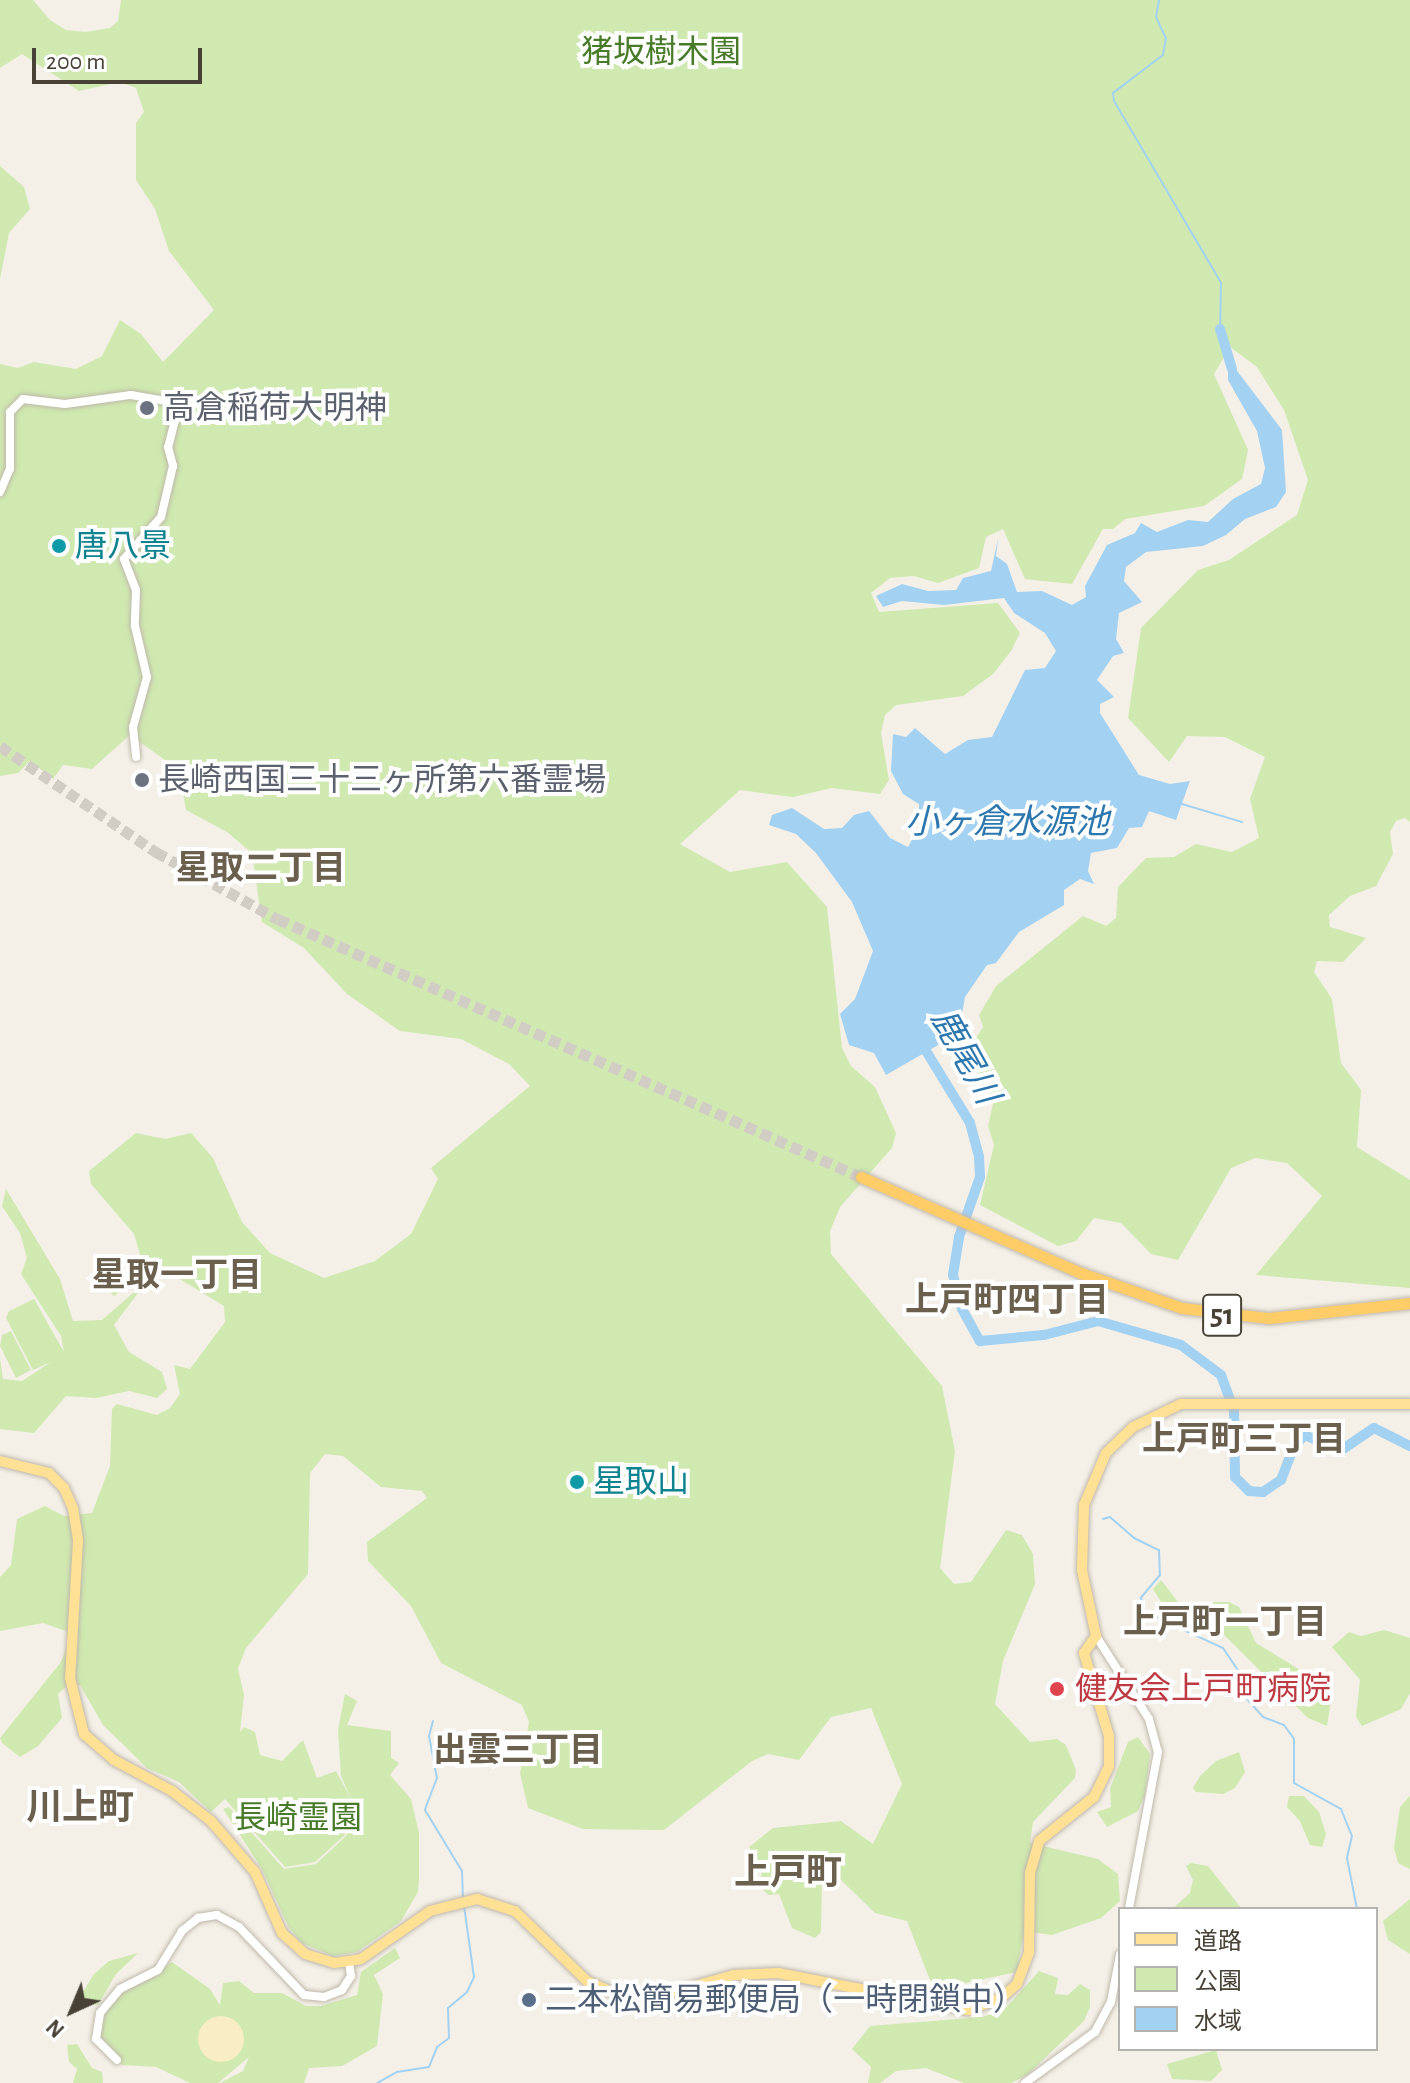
<!DOCTYPE html>
<html>
<head>
<meta charset="utf-8">
<style>
	body { margin:0 }
	#map { position:relative; width:1410px; height:2083px; overflow:hidden; background:#f4f0e8; font-family:"Alegreya Sans","Noto Sans JP",sans-serif }
	div>[style] { position:absolute }
	.green>* { inset:0; background:#cfe9b0 }
	.sand>* { inset:0; background:#f9eec3 }
	.round { border-radius:50% }
	.water>* { inset:0; background:#a3d1f2 }
	.stream>* { height:2px; margin:-1px; padding:0 1px; transform-origin:1px; border-radius:1px; background:#a3d1f2 }
	.river>* { height:10px; margin:-5px; padding:0 5px; transform-origin:5px; border-radius:5px; background:#a3d1f2 }
	.highway-tunnel>* { height:11px; margin-top:-5.5px; transform-origin:0; background:repeating-linear-gradient(90deg,#d1cdc4 0 11px,transparent 0 16.5px) }
	.roads { filter:drop-shadow(0 0 2px #c0b8aa) drop-shadow(0 0 2px #c0b8aa) }
	.minor>* { height:8px; margin:-4px; padding:0 4px; transform-origin:4px; border-radius:4px; background:#fff }
	.major>* { height:10px; margin:-5px; padding:0 5px; transform-origin:5px; border-radius:5px; background:#ffe196 }
	.highway>* { height:11px; margin:-5.5px; padding:0 5.5px; transform-origin:5.5px; border-radius:5.5px; background:#ffcd68 }
	.dots>* { width:22px; height:22px; translate:-50% -50%; box-sizing:border-box; border:4px solid #fff; border-radius:50% }
	span { translate:-50% -50%; white-space:nowrap; text-align:center; line-height:1.15; -webkit-text-stroke:8px #fff; paint-order:stroke }
	.shield-label span { padding:2px 6px; background:#fff; border:2px solid; border-radius:6px; -webkit-text-stroke-width:0 }
	.shield-label { font-size:30px; color:#474136; font-weight:700 }
	.park-label { font-size:32px; color:#477b28 }
	.worship-label { font-size:32px; color:#5b616d }
	.left { translate:0 -50%; text-align:left }
	.culture-label { font-size:32px; color:#0d838f }
	.health-label { font-size:32px; color:#be3a42 }
	.service-label { font-size:32px; color:#4e5e75 }
	.water-label { font-size:34px; color:#2c77ae; font-style:italic }
	.neighbourhood-label { font-size:34px; color:#6b5f4d; font-weight:700 }
	.quarter-label { font-size:36px; color:#6b5f4d; font-weight:700 }
	.legend { position:absolute; left:1118px; top:1907px; width:260px; height:144px; box-sizing:border-box; background:#fff; border:2px solid #b5b3af; margin:0; padding:10px 14px; list-style:none; font-size:24px; color:#474136 }
	.legend li { display:flex; align-items:center; gap:16px; height:40px }
	.legend b { width:40px; border:2px solid #b5b3af }
	.north { position:absolute; left:32px; top:1971px; width:80px; height:80px; -webkit-text-stroke:6px #fff; paint-order:stroke; rotate:224deg; font-size:22px; font-weight:700; line-height:32px; text-align:center; color:#474136 }
	.north::after { content:''; display:block; margin:auto; width:28px; height:36px; background:#474136; clip-path:polygon(50% 0,100% 100%,50% 72%,0 100%) }
	.scale { position:absolute; left:32px; top:48px; width:170px; height:36px; box-sizing:border-box; border:4px solid #474136; border-top:0; padding-left:10px; font-size:24px; line-height:28px; white-space:nowrap; color:#474136; -webkit-text-stroke:6px #fff; paint-order:stroke }
</style>
</head>
<body>
<div id="map">
	<div class="green">
		<i style="clip-path:polygon(0 0,33px 0,50px 20px,66px 30px,86px 32px,110px 28px,118px 21px,121px 0,1410px 0,1410px 822px,1405px 818px,1396px 821px,1390px 832px,1393px 854px,1376px 886px,1350px 896px,1329px 915px,1330px 927px,1366px 938px,1343px 962px,1317px 961px,1314px 972px,1332px 999px,1341px 1063px,1361px 1090px,1357px 1147px,1410px 1180px,1410px 1288px,1256px 1275px,1322px 1196px,1287px 1163px,1255px 1158px,1231px 1168px,1178px 1260px,1151px 1254px,1121px 1223px,1094px 1218px,1076px 1241px,1058px 1246px,980px 1205px,994px 1145px,988px 1126px,994px 1099px,980px 1079px,971px 1046px,983px 1027px,979px 1015px,996px 986px,1083px 916px,1106px 926px,1116px 918px,1118px 887px,1146px 858px,1174px 857px,1196px 844px,1232px 852px,1259px 838px,1250px 799px,1265px 757px,1225px 737px,1187px 736px,1169px 762px,1128px 718px,1141px 628px,1198px 570px,1229px 560px,1297px 515px,1308px 480px,1284px 410px,1257px 367px,1230px 347px,1214px 374px,1248px 450px,1242px 479px,1204px 506px,1125px 519px,1113px 529px,1103px 529px,1072px 584px,1025px 579px,1003px 529px,986px 537px,979px 568px,938px 583px,914px 576px,890px 578px,871px 593px,879px 612px,998px 603px,1020px 633px,1011px 651px,993px 674px,963px 696px,896px 705px,885px 715px,881px 733px,889px 780px,880px 794px,832px 788px,793px 797px,740px 790px,680px 844px,730px 872px,787px 862px,827px 907px,842px 1048px,851px 1066px,875px 1087px,896px 1133px,892px 1148px,840px 1207px,830px 1231px,831px 1254px,942px 1386px,955px 1451px,940px 1568px,954px 1584px,971px 1582px,1006px 1530px,1022px 1535px,1033px 1554px,1035px 1584px,1003px 1661px,995px 1704px,1030px 1742px,1057px 1739px,1066px 1745px,1076px 1770px,1075px 1778px,1033px 1822px,1030px 1843px,1098px 1859px,1118px 1874px,1120px 1901px,1101px 1918px,1052px 1935px,1024px 1931px,1017px 1972px,942px 1988px,930px 1980px,907px 1921px,875px 1913px,840px 1879px,822px 1880px,821px 1932px,815px 1938px,792px 1928px,779px 1894px,769px 1895px,762px 1889px,761px 1865px,749px 1847px,773px 1828px,841px 1821px,873px 1844px,902px 1784px,871px 1708px,831px 1717px,799px 1760px,768px 1754px,752px 1761px,664px 1830px,583px 1829px,528px 1808px,520px 1773px,529px 1722px,522px 1705px,441px 1663px,411px 1606px,368px 1561px,367px 1542px,427px 1498px,422px 1491px,381px 1487px,343px 1456px,325px 1454px,310px 1473px,308px 1574px,246px 1648px,238px 1668px,244px 1695px,240px 1732px,244px 1727px,255px 1732px,260px 1755px,282px 1761px,303px 1740px,317px 1778px,336px 1771px,350px 1797px,348px 1808px,342px 1812px,345px 1835px,315px 1862px,285px 1867px,225px 1799px,211px 1812px,179px 1782px,147px 1768px,103px 1725px,80px 1685px,68px 1685px,58px 1694px,62px 1718px,38px 1746px,20px 1757px,2px 1743px,0 1738px,61px 1662px,69px 1641px,66px 1631px,43px 1623px,0 1631px,0 1577px,11px 1565px,17px 1519px,45px 1506px,64px 1516px,92px 1513px,110px 1466px,112px 1409px,117px 1404px,157px 1415px,170px 1408px,180px 1394px,174px 1365px,190px 1369px,225px 1322px,224px 1306px,155px 1264px,114px 1296px,111px 1293px,141px 1258px,134px 1234px,91px 1184px,89px 1171px,136px 1133px,165px 1139px,191px 1133px,213px 1158px,242px 1222px,270px 1253px,324px 1278px,375px 1261px,411px 1234px,438px 1179px,431px 1168px,530px 1086px,509px 1064px,461px 1039px,400px 1031px,347px 994px,304px 948px,262px 922px,252px 853px,227px 832px,186px 810px,179px 770px,130px 735px,92px 769px,63px 765px,53px 779px,30px 761px,18px 773px,0 776px,0 364px,18px 368px,34px 362px,76px 369px,102px 356px,120px 320px,141px 334px,163px 362px,214px 310px,169px 251px,155px 209px,136px 180px,136px 123px,144px 112px,136px 88px,120px 82px,79px 91px,22px 54px,0 68px)"></i>
		<i style="clip-path:polygon(0 166px,24px 187px,30px 209px,9px 233px,0 279px)"></i>
		<i style="clip-path:polygon(6px 1189px,60px 1279px,73px 1321px,102px 1320px,147px 1281px,114px 1325px,129px 1352px,162px 1372px,167px 1389px,157px 1398px,129px 1391px,96px 1398px,66px 1396px,34px 1433px,0 1429px,0 1358px,3px 1379px,22px 1381px,51px 1362px,33px 1370px,6px 1318px,9px 1311px,34px 1299px,64px 1352px,61px 1336px,21px 1274px,27px 1258px,20px 1233px,2px 1206px)"></i>
		<i style="clip-path:polygon(11px 1331px,31px 1370px,16px 1378px,0 1346px,2px 1335px)"></i>
		<i style="clip-path:polygon(1161px 1580px,1178px 1602px,1229px 1602px,1239px 1607px,1256px 1643px,1326px 1686px,1331px 1701px,1327px 1726px,1308px 1718px,1213px 1624px,1163px 1605px,1153px 1589px)"></i>
		<i style="clip-path:polygon(1384px 1630px,1410px 1638px,1410px 1693px,1401px 1709px,1362px 1726px,1356px 1717px,1360px 1680px,1332px 1647px,1349px 1632px,1361px 1636px)"></i>
		<i style="clip-path:polygon(345px 1694px,357px 1701px,347px 1725px,391px 1731px,391px 1758px,399px 1763px,390px 1775px,411px 1799px,419px 1833px,419px 1878px,418px 1892px,401px 1921px,357px 1952px,333px 1956px,302px 1943px,289px 1928px,262px 1869px,223px 1809px,229px 1807px,284px 1869px,316px 1864px,346px 1836px,355px 1808px,341px 1776px,338px 1730px)"></i>
		<i style="clip-path:polygon(1138px 1737px,1150px 1754px,1145px 1795px,1138px 1811px,1107px 1827px,1097px 1812px,1111px 1807px,1110px 1789px,1122px 1757px,1128px 1742px)"></i>
		<i style="clip-path:polygon(1239px 1752px,1245px 1772px,1235px 1788px,1223px 1794px,1196px 1792px,1193px 1788px,1200px 1776px,1216px 1761px)"></i>
		<i style="clip-path:polygon(1289px 1796px,1304px 1796px,1319px 1812px,1326px 1834px,1322px 1847px,1310px 1845px,1300px 1821px,1287px 1807px)"></i>
		<i style="clip-path:polygon(1410px 1796px,1410px 1869px,1398px 1863px,1394px 1848px,1400px 1807px)"></i>
		<i style="clip-path:polygon(1191px 1863px,1208px 1866px,1242px 1909px,1172px 1909px,1190px 1893px,1193px 1880px,1186px 1866px)"></i>
		<i style="clip-path:polygon(1410px 1899px,1410px 1954px,1388px 1940px,1383px 1921px)"></i>
		<i style="clip-path:polygon(395px 1948px,400px 1958px,374px 1975px,383px 1994px,377px 2046px,342px 2066px,309px 2068px,304px 2083px,220px 2083px,243px 2071px,249px 2057px,218px 2083px,190px 2083px,156px 2067px,122px 2065px,97px 2038px,103px 2014px,119px 1994px,172px 1962px,210px 1989px,220px 2005px,223px 1983px,239px 1981px,254px 1993px,282px 1993px,306px 2006px,321px 2006px,357px 1995px,361px 1972px)"></i>
		<i style="clip-path:polygon(138px 1953px,116px 1974px,98px 2005px,85px 2003px,81px 1995px,94px 1974px,109px 1961px)"></i>
		<i style="clip-path:polygon(1039px 1971px,1058px 1978px,1055px 1994px,1068px 1995px,1080px 1984px,1090px 1990px,1090px 2007px,1084px 2021px,1027px 2075px,1011px 2083px,964px 2083px,926px 2068px,896px 2071px,880px 2083px,868px 2083px,871px 2067px,852px 2049px,870px 2026px,982px 2017px,1004px 2010px)"></i>
		<i style="clip-path:polygon(77px 2044px,92px 2068px,102px 2072px,103px 2083px,73px 2083px,77px 2069px,69px 2062px,67px 2045px)"></i>
		<i style="clip-path:polygon(1216px 2050px,1222px 2070px,1211px 2081px,1172px 2079px,1167px 2064px)"></i>
	</div>
	<div class="sand">
		<i class="round" style="left:198px;top:2016px;width:46px;height:46px"></i>
	</div>
	<div class="water">
		<i style="clip-path:polygon(1228px 359px,1282px 430px,1286px 492px,1276px 507px,1245px 519px,1226px 535px,1203px 546px,1146px 552px,1126px 567px,1124px 581px,1142px 602px,1119px 613px,1116px 639px,1124px 653px,1113px 656px,1097px 680px,1114px 697px,1100px 704px,1100px 713px,1139px 775px,1170px 784px,1190px 781px,1176px 820px,1149px 811px,1142px 827px,1129px 828px,1117px 848px,1091px 853px,1088px 871px,1094px 884px,1080px 879px,1064px 890px,1064px 905px,1019px 932px,996px 963px,987px 965px,965px 997px,959px 1033px,886px 1075px,874px 1053px,849px 1045px,840px 1014px,855px 999px,873px 951px,852px 902px,816px 853px,796px 834px,769px 825px,772px 815px,792px 808px,824px 829px,842px 828px,854px 815px,869px 811px,890px 838px,908px 847px,919px 827px,919px 804px,903px 794px,891px 771px,893px 734px,906px 737px,915px 728px,945px 754px,968px 740px,992px 737px,1025px 670px,1045px 668px,1056px 651px,1045px 633px,1014px 613px,1004px 598px,944px 605px,902px 601px,883px 607px,876px 596px,902px 584px,928px 591px,956px 590px,963px 578px,991px 571px,998px 539px,996px 556px,1007px 564px,1017px 592px,1042px 591px,1072px 605px,1086px 597px,1085px 586px,1107px 545px,1135px 533px,1141px 523px,1157px 532px,1188px 520px,1208px 522px,1233px 499px,1261px 484px,1265px 468px,1257px 431px,1228px 380px)"></i>
	</div>
	<div class="stream">
		<i style="left:1159px;top:0;width:17px;rotate:100deg"></i>
		<i style="left:1156px;top:17px;width:23px;rotate:65deg"></i>
		<i style="left:1166px;top:38px;width:17px;rotate:100deg"></i>
		<i style="left:1163px;top:55px;width:63px;rotate:142.8deg"></i>
		<i style="left:1113px;top:93px;width:8px;rotate:83deg"></i>
		<i style="left:1114px;top:101px;width:211px;rotate:59.5deg"></i>
		<i style="left:1221px;top:283px;width:46px;rotate:91.2deg"></i>
		<i style="left:1182px;top:804px;width:63px;rotate:16.7deg"></i>
		<i style="left:1103px;top:1519px;width:7px;rotate:-16deg"></i>
		<i style="left:1110px;top:1517px;width:32px;rotate:41deg"></i>
		<i style="left:1134px;top:1538px;width:28px;rotate:26deg"></i>
		<i style="left:1159px;top:1550px;width:25px;rotate:88deg"></i>
		<i style="left:1160px;top:1575px;width:30px;rotate:130deg"></i>
		<i style="left:1141px;top:1598px;width:15px;rotate:74deg"></i>
		<i style="left:1145px;top:1612px;width:86px;rotate:24.8deg"></i>
		<i style="left:1223px;top:1648px;width:48px;rotate:56deg"></i>
		<i style="left:1250px;top:1688px;width:11px;rotate:112deg"></i>
		<i style="left:1246px;top:1698px;width:25px;rotate:48deg"></i>
		<i style="left:1263px;top:1717px;width:22px;rotate:21deg"></i>
		<i style="left:1284px;top:1725px;width:17px;rotate:54deg"></i>
		<i style="left:1294px;top:1739px;width:44px;rotate:90deg"></i>
		<i style="left:1294px;top:1783px;width:54px;rotate:29deg"></i>
		<i style="left:1341px;top:1809px;width:29px;rotate:68deg"></i>
		<i style="left:1352px;top:1836px;width:23px;rotate:103deg"></i>
		<i style="left:1347px;top:1858px;width:52px;rotate:78.9deg"></i>
		<i style="left:433px;top:1721px;width:16px;rotate:105deg"></i>
		<i style="left:429px;top:1736px;width:43px;rotate:79.2deg"></i>
		<i style="left:437px;top:1778px;width:34px;rotate:111deg"></i>
		<i style="left:425px;top:1810px;width:71px;rotate:58.8deg"></i>
		<i style="left:462px;top:1871px;width:28px;rotate:88deg"></i>
		<i style="left:377px;top:2083px;width:23px;rotate:-29deg"></i>
		<i style="left:397px;top:2072px;width:32px;rotate:-9deg"></i>
		<i style="left:429px;top:2067px;width:22px;rotate:-68deg"></i>
		<i style="left:437px;top:2047px;width:15px;rotate:-37deg"></i>
		<i style="left:449px;top:2038px;width:30px;rotate:-92deg"></i>
		<i style="left:448px;top:2008px;width:25px;rotate:-40deg"></i>
		<i style="left:467px;top:1992px;width:17px;rotate:-65deg"></i>
		<i style="left:474px;top:1977px;width:72px;rotate:-98deg"></i>
	</div>
	<div class="river">
		<i style="left:1220px;top:329px;width:42px;rotate:73.3deg"></i>
		<i style="left:920px;top:1041px;width:96px;rotate:58.6deg"></i>
		<i style="left:970px;top:1123px;width:35px;rotate:75deg"></i>
		<i style="left:979px;top:1157px;width:20px;rotate:87deg"></i>
		<i style="left:980px;top:1177px;width:64px;rotate:109.3deg"></i>
		<i style="left:959px;top:1237px;width:38px;rotate:99deg"></i>
		<i style="left:953px;top:1275px;width:35px;rotate:75deg"></i>
		<i style="left:962px;top:1309px;width:37px;rotate:61deg"></i>
		<i style="left:980px;top:1341px;width:64px;rotate:-5.4deg"></i>
		<i style="left:1044px;top:1335px;width:56px;rotate:-14.5deg"></i>
		<i style="left:1098px;top:1321px;width:86px;rotate:16.1deg"></i>
		<i style="left:1181px;top:1345px;width:50px;rotate:36.9deg"></i>
		<i style="left:1221px;top:1375px;width:38px;rotate:70deg"></i>
		<i style="left:1234px;top:1411px;width:66px;rotate:89.1deg"></i>
		<i style="left:1235px;top:1477px;width:20px;rotate:45deg"></i>
		<i style="left:1249px;top:1491px;width:14px;rotate:4deg"></i>
		<i style="left:1263px;top:1492px;width:22px;rotate:-34deg"></i>
		<i style="left:1281px;top:1480px;width:36px;rotate:-69deg"></i>
		<i style="left:1294px;top:1446px;width:16px;rotate:-45deg"></i>
		<i style="left:1305px;top:1435px;width:38px;rotate:25deg"></i>
		<i style="left:1340px;top:1451px;width:41px;rotate:-34.1deg"></i>
		<i style="left:1374px;top:1428px;width:40px;rotate:26.6deg"></i>
	</div>
	<div class="highway-tunnel">
		<i style="left:0;top:746px;width:189px;rotate:34.2deg"></i>
		<i style="left:156px;top:852px;width:139px;rotate:28.8deg"></i>
		<i style="left:278px;top:919px;width:638px;rotate:23.87deg"></i>
	</div>
	<div class="roads">
		<div class="minor">
			<i style="left:0;top:492px;width:25px;rotate:-67deg"></i>
			<i style="left:10px;top:469px;width:57px;rotate:-90deg"></i>
			<i style="left:10px;top:412px;width:18px;rotate:-45deg"></i>
			<i style="left:23px;top:399px;width:42px;rotate:6.8deg"></i>
			<i style="left:65px;top:404px;width:67px;rotate:-7.8deg"></i>
			<i style="left:131px;top:395px;width:42px;rotate:9.7deg"></i>
			<i style="left:172px;top:402px;width:15px;rotate:74deg"></i>
			<i style="left:176px;top:416px;width:32px;rotate:104deg"></i>
			<i style="left:168px;top:447px;width:20px;rotate:75deg"></i>
			<i style="left:173px;top:466px;width:52px;rotate:103.2deg"></i>
			<i style="left:161px;top:517px;width:56px;rotate:131.4deg"></i>
			<i style="left:124px;top:559px;width:33px;rotate:69deg"></i>
			<i style="left:136px;top:590px;width:36px;rotate:92deg"></i>
			<i style="left:135px;top:626px;width:52px;rotate:76.8deg"></i>
			<i style="left:147px;top:677px;width:52px;rotate:105.6deg"></i>
			<i style="left:133px;top:727px;width:30px;rotate:84deg"></i>
			<i style="left:1096px;top:1636px;width:98px;rotate:57.4deg"></i>
			<i style="left:1149px;top:1719px;width:34px;rotate:75deg"></i>
			<i style="left:1158px;top:1752px;width:160px;rotate:100.5deg"></i>
			<i style="left:117px;top:2060px;width:30px;rotate:-135deg"></i>
			<i style="left:96px;top:2039px;width:26px;rotate:-81deg"></i>
			<i style="left:100px;top:2013px;width:31px;rotate:-50deg"></i>
			<i style="left:120px;top:1989px;width:42px;rotate:-26.6deg"></i>
			<i style="left:158px;top:1970px;width:46px;rotate:-58.4deg"></i>
			<i style="left:182px;top:1931px;width:21px;rotate:-39deg"></i>
			<i style="left:198px;top:1918px;width:19px;rotate:-9deg"></i>
			<i style="left:217px;top:1915px;width:25px;rotate:29deg"></i>
			<i style="left:239px;top:1927px;width:94px;rotate:46.3deg"></i>
			<i style="left:304px;top:1995px;width:20px;rotate:6deg"></i>
			<i style="left:324px;top:1997px;width:19px;rotate:-21deg"></i>
			<i style="left:342px;top:1990px;width:17px;rotate:-57deg"></i>
			<i style="left:351px;top:1976px;width:14px;rotate:-98deg"></i>
			<i style="left:1025px;top:2083px;width:87px;rotate:-36.1deg"></i>
			<i style="left:1095px;top:2032px;width:34px;rotate:-62deg"></i>
			<i style="left:1111px;top:2002px;width:48px;rotate:-79.2deg"></i>
		</div>
		<div class="major">
			<i style="left:0;top:1461px;width:50px;rotate:13.8deg"></i>
			<i style="left:49px;top:1473px;width:21px;rotate:45deg"></i>
			<i style="left:64px;top:1488px;width:22px;rotate:66deg"></i>
			<i style="left:73px;top:1508px;width:33px;rotate:81deg"></i>
			<i style="left:78px;top:1541px;width:137px;rotate:93.3deg"></i>
			<i style="left:70px;top:1678px;width:58px;rotate:76deg"></i>
			<i style="left:84px;top:1734px;width:40px;rotate:41deg"></i>
			<i style="left:114px;top:1760px;width:66px;rotate:28.1deg"></i>
			<i style="left:172px;top:1791px;width:49px;rotate:37.6deg"></i>
			<i style="left:211px;top:1821px;width:67px;rotate:49.2deg"></i>
			<i style="left:255px;top:1872px;width:67px;rotate:66.1deg"></i>
			<i style="left:282px;top:1933px;width:31px;rotate:42deg"></i>
			<i style="left:305px;top:1954px;width:30px;rotate:17deg"></i>
			<i style="left:334px;top:1963px;width:27px;rotate:-8deg"></i>
			<i style="left:361px;top:1959px;width:84px;rotate:-34.8deg"></i>
			<i style="left:430px;top:1911px;width:49px;rotate:-14.3deg"></i>
			<i style="left:477px;top:1899px;width:40px;rotate:18deg"></i>
			<i style="left:515px;top:1911px;width:100px;rotate:44.2deg"></i>
			<i style="left:587px;top:1981px;width:43px;rotate:23.6deg"></i>
			<i style="left:626px;top:1998px;width:26px"></i>
			<i style="left:652px;top:1998px;width:85px;rotate:-15.7deg"></i>
			<i style="left:734px;top:1975px;width:44px;rotate:-2.6deg"></i>
			<i style="left:778px;top:1973px;width:194px;rotate:11deg"></i>
			<i style="left:968px;top:2010px;width:35px;rotate:-20deg"></i>
			<i style="left:1001px;top:1998px;width:21px;rotate:-41deg"></i>
			<i style="left:1017px;top:1984px;width:34px;rotate:-69deg"></i>
			<i style="left:1029px;top:1952px;width:79px;rotate:-89.3deg"></i>
			<i style="left:1030px;top:1873px;width:33px;rotate:-74deg"></i>
			<i style="left:1039px;top:1841px;width:70px;rotate:-38.7deg"></i>
			<i style="left:1094px;top:1797px;width:34px;rotate:-64deg"></i>
			<i style="left:1109px;top:1766px;width:30px;rotate:-90deg"></i>
			<i style="left:1109px;top:1736px;width:87px;rotate:-106.8deg"></i>
			<i style="left:1084px;top:1653px;width:21px;rotate:-55deg"></i>
			<i style="left:1096px;top:1636px;width:67px;rotate:-102deg"></i>
			<i style="left:1082px;top:1570px;width:65px;rotate:-88.2deg"></i>
			<i style="left:1084px;top:1505px;width:56px;rotate:-67.1deg"></i>
			<i style="left:1106px;top:1453px;width:37px;rotate:-44deg"></i>
			<i style="left:1133px;top:1427px;width:53px;rotate:-25.6deg"></i>
			<i style="left:1181px;top:1404px;width:229px"></i>
		</div>
		<div class="highway">
			<i style="left:861px;top:1177px;width:240px;rotate:23.6deg"></i>
			<i style="left:1081px;top:1273px;width:107px;rotate:19.1deg"></i>
			<i style="left:1182px;top:1308px;width:88px;rotate:6.6deg"></i>
			<i style="left:1269px;top:1318px;width:142px;rotate:-6.1deg"></i>
		</div>
	</div>
	<div class="dots">
		<i style="left:147px;top:408px;background:#6b7280"></i>
		<i style="left:59px;top:546px;background:#0f9aa8"></i>
		<i style="left:142px;top:780px;background:#6b7280"></i>
		<i style="left:577px;top:1482px;background:#0f9aa8"></i>
		<i style="left:1057px;top:1689px;background:#e0444e"></i>
		<i style="left:529px;top:2000px;background:#5c6f8a"></i>
	</div>
	<div class="shield-label">
		<span style="left:1222px;top:1315px">51</span>
	</div>
	<div class="park-label">
		<span style="left:661px;top:52px">猪坂樹木園</span>
		<span style="left:298px;top:1818px">長崎霊園</span>
	</div>
	<div class="worship-label">
		<span class="left" style="left:163px;top:408px">高倉稲荷大明神</span>
		<span class="left" style="left:158px;top:780px">長崎西国三十三ヶ所第六番霊場</span>
	</div>
	<div class="culture-label">
		<span class="left" style="left:75px;top:546px">唐八景</span>
		<span class="left" style="left:593px;top:1482px">星取山</span>
	</div>
	<div class="health-label">
		<span class="left" style="left:1075px;top:1689px">健友会上戸町病院</span>
	</div>
	<div class="service-label">
		<span class="left" style="left:545px;top:2000px">二本松簡易郵便局（一時閉鎖中）</span>
	</div>
	<div class="water-label">
		<span style="left:1007px;top:824px">小ヶ倉水源池</span>
		<span style="left:964px;top:1057px;rotate:61deg">鹿尾川</span>
	</div>
	<div class="neighbourhood-label">
		<span style="left:261px;top:870px">星取二丁目</span>
		<span style="left:177px;top:1277px">星取一丁目</span>
		<span style="left:1007px;top:1302px">上戸町四丁目</span>
		<span style="left:1244px;top:1441px">上戸町三丁目</span>
		<span style="left:1225px;top:1624px">上戸町一丁目</span>
		<span style="left:518px;top:1752px">出雲三丁目</span>
	</div>
	<div class="quarter-label">
		<span style="left:80px;top:1809px">川上町</span>
		<span style="left:788px;top:1874px">上戸町</span>
	</div>
	<ul class="legend">
	<li><b style="height:10px;background:#ffe196"></b>道路</li>
	<li><b style="height:22px;background:#cfe9b0"></b>公園</li>
	<li><b style="height:22px;background:#a3d1f2"></b>水域</li>
	</ul>
	<div class="north">N</div>
	<div class="scale">200 m</div>
</div>
</body>
</html>
